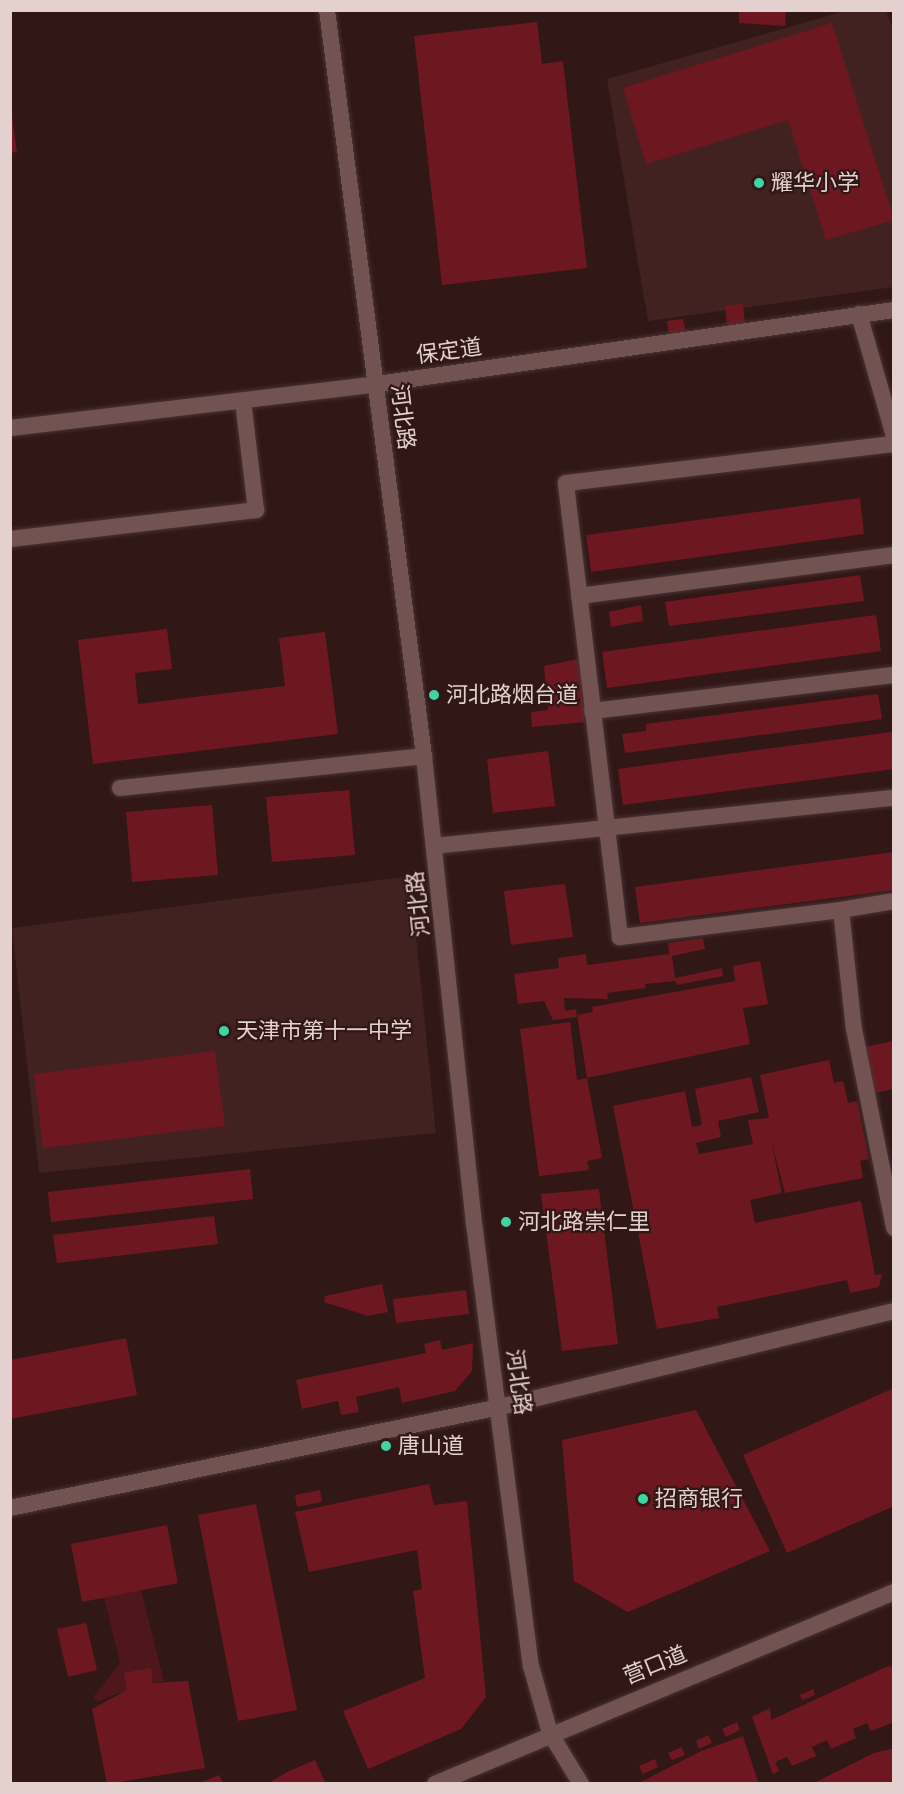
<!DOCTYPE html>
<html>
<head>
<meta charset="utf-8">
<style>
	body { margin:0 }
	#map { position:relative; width:904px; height:1794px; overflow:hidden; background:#321717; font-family:"Zilla Slab","Noto Sans SC",serif }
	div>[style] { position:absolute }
	.built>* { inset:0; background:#422121 }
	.green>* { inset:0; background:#4f171b }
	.building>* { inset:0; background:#6d1821 }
	.roads { filter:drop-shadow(0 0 2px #493435) drop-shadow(0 0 2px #493435) }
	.minor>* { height:16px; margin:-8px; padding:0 8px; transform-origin:8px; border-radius:8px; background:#735352 }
	.tertiary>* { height:16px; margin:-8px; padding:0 8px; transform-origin:8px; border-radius:8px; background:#735352 }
	.dots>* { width:16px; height:16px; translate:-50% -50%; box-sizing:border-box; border:3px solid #321717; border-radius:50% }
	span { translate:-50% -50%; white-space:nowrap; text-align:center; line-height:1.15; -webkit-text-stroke:4.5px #321717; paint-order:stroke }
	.poi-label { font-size:22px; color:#e3d0cf }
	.left { translate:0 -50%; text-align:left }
	.street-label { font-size:22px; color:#e3d0cf }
	.frame { position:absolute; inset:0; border:12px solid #e3d0cf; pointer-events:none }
</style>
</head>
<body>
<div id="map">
	<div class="built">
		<i style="clip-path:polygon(845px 11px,886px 11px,894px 32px,893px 287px,648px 321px,607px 79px)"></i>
		<i style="clip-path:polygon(410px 876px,436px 1133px,39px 1173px,12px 928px)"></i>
	</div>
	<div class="green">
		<i style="clip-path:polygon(141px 1590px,164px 1681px,153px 1683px,150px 1668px,127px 1690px,97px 1702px,93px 1697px,120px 1663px,104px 1597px)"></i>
	</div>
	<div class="building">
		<i style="clip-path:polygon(739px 10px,786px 10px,785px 26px,739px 23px)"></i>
		<i style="clip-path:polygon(537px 22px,542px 64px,563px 61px,587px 268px,442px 285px,414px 36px)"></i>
		<i style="clip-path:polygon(832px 23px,894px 220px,826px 240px,788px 120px,646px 164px,623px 88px)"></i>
		<i style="clip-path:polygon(10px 100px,17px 152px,10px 153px)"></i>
		<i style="clip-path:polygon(743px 304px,745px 324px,727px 326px,725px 306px)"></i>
		<i style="clip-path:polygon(683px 319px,686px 332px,669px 334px,667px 321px)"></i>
		<i style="clip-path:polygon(860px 498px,864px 534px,591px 572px,586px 535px)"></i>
		<i style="clip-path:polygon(860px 575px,864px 601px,669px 626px,665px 602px)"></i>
		<i style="clip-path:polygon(641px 605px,643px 621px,611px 627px,609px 612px)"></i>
		<i style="clip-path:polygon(876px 615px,881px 651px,607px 688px,602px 652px)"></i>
		<i style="clip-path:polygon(167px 629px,172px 669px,135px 673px,138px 704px,285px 686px,279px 638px,325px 632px,338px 734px,93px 764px,78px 640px)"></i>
		<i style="clip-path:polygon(578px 659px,586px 722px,532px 727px,531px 712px,548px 710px,544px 666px)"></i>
		<i style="clip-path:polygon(878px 694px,882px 719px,625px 753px,622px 734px,646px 731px,646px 724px)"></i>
		<i style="clip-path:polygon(892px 732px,894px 769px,623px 805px,618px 769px)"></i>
		<i style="clip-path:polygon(548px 751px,555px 806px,493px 813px,487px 759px)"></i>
		<i style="clip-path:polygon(349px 790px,355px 855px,272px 862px,266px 797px)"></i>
		<i style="clip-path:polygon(212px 805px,218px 875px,132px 882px,126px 812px)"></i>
		<i style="clip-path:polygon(894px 852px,894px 890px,640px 923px,635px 887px)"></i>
		<i style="clip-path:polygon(565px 884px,573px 937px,511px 945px,504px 891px)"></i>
		<i style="clip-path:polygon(703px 938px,705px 949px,672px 956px,675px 978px,722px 968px,723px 976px,677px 985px,675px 981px,645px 984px,646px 988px,607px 993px,608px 999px,564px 998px,565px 1011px,576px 1009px,577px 1017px,553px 1020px,544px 1001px,518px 1004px,514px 974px,559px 968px,558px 958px,586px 954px,587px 965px,669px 954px,668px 943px)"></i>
		<i style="clip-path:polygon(760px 961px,768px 1004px,743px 1008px,750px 1044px,587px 1078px,577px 1015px,593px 1012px,592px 1007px,735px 981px,733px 966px)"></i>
		<i style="clip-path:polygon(570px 1022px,577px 1080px,587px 1078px,602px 1158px,587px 1161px,589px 1170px,539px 1176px,520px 1029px)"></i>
		<i style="clip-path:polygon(894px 1041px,894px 1089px,871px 1094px,864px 1047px)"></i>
		<i style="clip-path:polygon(215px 1051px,225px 1126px,43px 1148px,34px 1074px)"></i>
		<i style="clip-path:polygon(829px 1060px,834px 1083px,843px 1081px,848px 1103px,857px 1101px,869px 1159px,860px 1161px,863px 1178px,785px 1193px,771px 1140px,782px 1193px,750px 1200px,755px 1223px,861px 1201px,875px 1275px,882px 1274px,879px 1287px,850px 1293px,847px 1280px,717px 1307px,719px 1318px,657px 1329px,613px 1106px,685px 1091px,692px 1127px,702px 1125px,695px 1089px,751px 1077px,759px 1112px,718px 1121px,721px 1137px,696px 1143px,699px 1154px,753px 1144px,748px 1120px,769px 1118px,760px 1075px)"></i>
		<i style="clip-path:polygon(250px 1169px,253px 1199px,51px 1222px,48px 1192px)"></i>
		<i style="clip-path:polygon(599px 1189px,618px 1344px,562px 1351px,541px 1194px)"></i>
		<i style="clip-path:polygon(214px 1216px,218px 1244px,57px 1263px,53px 1235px)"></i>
		<i style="clip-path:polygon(382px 1284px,388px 1312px,368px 1316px,324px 1302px,325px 1296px)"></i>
		<i style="clip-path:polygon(466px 1290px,469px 1314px,396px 1323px,393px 1299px)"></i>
		<i style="clip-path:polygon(126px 1338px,137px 1395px,10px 1419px,10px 1360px)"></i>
		<i style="clip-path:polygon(440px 1340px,442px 1350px,473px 1343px,472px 1371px,455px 1391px,402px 1403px,399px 1387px,356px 1397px,359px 1412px,341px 1415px,338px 1401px,302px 1409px,296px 1380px,426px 1353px,424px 1344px)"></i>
		<i style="clip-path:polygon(894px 1388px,894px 1506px,787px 1553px,743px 1455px)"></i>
		<i style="clip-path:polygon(696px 1410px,770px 1551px,628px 1612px,574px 1581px,562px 1440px)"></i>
		<i style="clip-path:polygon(429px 1484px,434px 1505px,467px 1501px,486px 1697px,461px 1729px,368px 1769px,343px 1711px,425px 1678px,413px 1591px,422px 1589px,417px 1550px,309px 1572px,295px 1512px)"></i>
		<i style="clip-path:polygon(320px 1490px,322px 1502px,297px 1507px,295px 1495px)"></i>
		<i style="clip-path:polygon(256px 1504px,297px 1710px,238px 1721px,198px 1515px)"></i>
		<i style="clip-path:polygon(167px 1525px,178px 1583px,82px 1602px,71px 1544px)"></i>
		<i style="clip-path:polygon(86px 1623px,97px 1670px,68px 1677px,57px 1629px)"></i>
		<i style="clip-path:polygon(888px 1666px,894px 1667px,894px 1722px,871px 1731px,867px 1723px,853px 1729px,856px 1738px,831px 1749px,827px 1740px,812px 1747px,816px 1756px,792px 1766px,787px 1757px,775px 1762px,779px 1771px,773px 1774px,752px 1717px,770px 1708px,771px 1720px)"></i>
		<i style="clip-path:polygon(151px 1668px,153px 1683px,188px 1681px,205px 1768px,107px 1784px,92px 1709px,127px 1690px,124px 1673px)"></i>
		<i style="clip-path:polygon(813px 1689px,815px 1695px,802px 1700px,800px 1695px)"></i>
		<i style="clip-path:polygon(737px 1722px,740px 1730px,726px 1737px,722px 1729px)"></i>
		<i style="clip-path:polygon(708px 1735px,712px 1743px,699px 1749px,696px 1741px)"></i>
		<i style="clip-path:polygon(743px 1736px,759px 1784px,637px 1784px,701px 1751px)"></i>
		<i style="clip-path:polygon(682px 1747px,685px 1755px,672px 1760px,668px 1753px)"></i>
		<i style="clip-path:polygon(894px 1748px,894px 1784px,812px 1784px,874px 1753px)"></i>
		<i style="clip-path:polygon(655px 1759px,658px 1767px,643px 1774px,639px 1766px)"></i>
		<i style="clip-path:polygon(315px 1760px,326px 1784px,267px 1784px,289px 1771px)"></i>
		<i style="clip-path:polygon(219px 1775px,223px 1783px,199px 1783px)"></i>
	</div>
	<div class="roads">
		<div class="minor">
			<i style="left:859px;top:314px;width:127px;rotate:74deg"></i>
			<i style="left:10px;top:539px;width:248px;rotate:-6.7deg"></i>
			<i style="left:256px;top:510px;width:110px;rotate:-96.8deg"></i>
			<i style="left:579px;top:596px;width:318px;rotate:-7.4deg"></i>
			<i style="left:592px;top:711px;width:304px;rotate:-6.8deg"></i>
			<i style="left:120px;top:788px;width:306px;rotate:-6deg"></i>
			<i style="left:434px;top:846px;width:462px;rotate:-6deg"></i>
			<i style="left:894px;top:901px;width:54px;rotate:170.4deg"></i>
			<i style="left:841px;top:910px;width:120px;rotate:83.8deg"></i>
			<i style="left:854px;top:1029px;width:203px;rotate:78.6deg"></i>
			<i style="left:841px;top:910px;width:223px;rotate:173deg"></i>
			<i style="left:620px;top:937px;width:457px;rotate:-96.8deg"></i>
			<i style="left:566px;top:483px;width:330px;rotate:-6.8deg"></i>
			<i style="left:10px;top:1508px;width:500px;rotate:-11.65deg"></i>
			<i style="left:500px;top:1407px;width:406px;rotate:-13.7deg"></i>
		</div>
		<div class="tertiary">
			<i style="left:327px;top:10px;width:752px;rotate:82.59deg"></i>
			<i style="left:424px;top:756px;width:470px;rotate:83.9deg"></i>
			<i style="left:474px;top:1223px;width:447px;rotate:82.7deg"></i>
			<i style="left:531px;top:1666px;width:70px;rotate:74.2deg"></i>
			<i style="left:550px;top:1733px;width:60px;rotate:58.7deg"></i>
			<i style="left:10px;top:428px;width:370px;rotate:-6.8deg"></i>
			<i style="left:377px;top:384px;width:522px;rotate:-8.15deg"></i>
			<i style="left:435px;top:1784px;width:498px;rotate:-22.7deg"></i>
		</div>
	</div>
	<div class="dots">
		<i style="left:759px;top:183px;background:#3fd4a2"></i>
		<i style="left:434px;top:695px;background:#3fd4a2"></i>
		<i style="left:224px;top:1031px;background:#3fd4a2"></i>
		<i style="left:506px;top:1222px;background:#3fd4a2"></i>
		<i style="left:386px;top:1446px;background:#3fd4a2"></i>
		<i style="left:643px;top:1499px;background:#3fd4a2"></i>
	</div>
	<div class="poi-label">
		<span class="left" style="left:771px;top:183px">耀华小学</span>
		<span class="left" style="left:446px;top:695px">河北路烟台道</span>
		<span class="left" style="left:236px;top:1031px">天津市第十一中学</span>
		<span class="left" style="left:518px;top:1222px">河北路崇仁里</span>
		<span class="left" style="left:398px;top:1446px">唐山道</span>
		<span class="left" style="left:655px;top:1499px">招商银行</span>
	</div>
	<div class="street-label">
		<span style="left:449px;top:351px;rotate:-8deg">保定道</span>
		<span style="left:403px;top:417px;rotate:83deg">河北路</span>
		<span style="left:418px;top:904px;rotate:-96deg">河北路</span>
		<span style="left:519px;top:1382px;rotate:82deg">河北路</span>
		<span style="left:655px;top:1665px;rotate:-22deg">营口道</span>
	</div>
	<div class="frame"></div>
</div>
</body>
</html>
